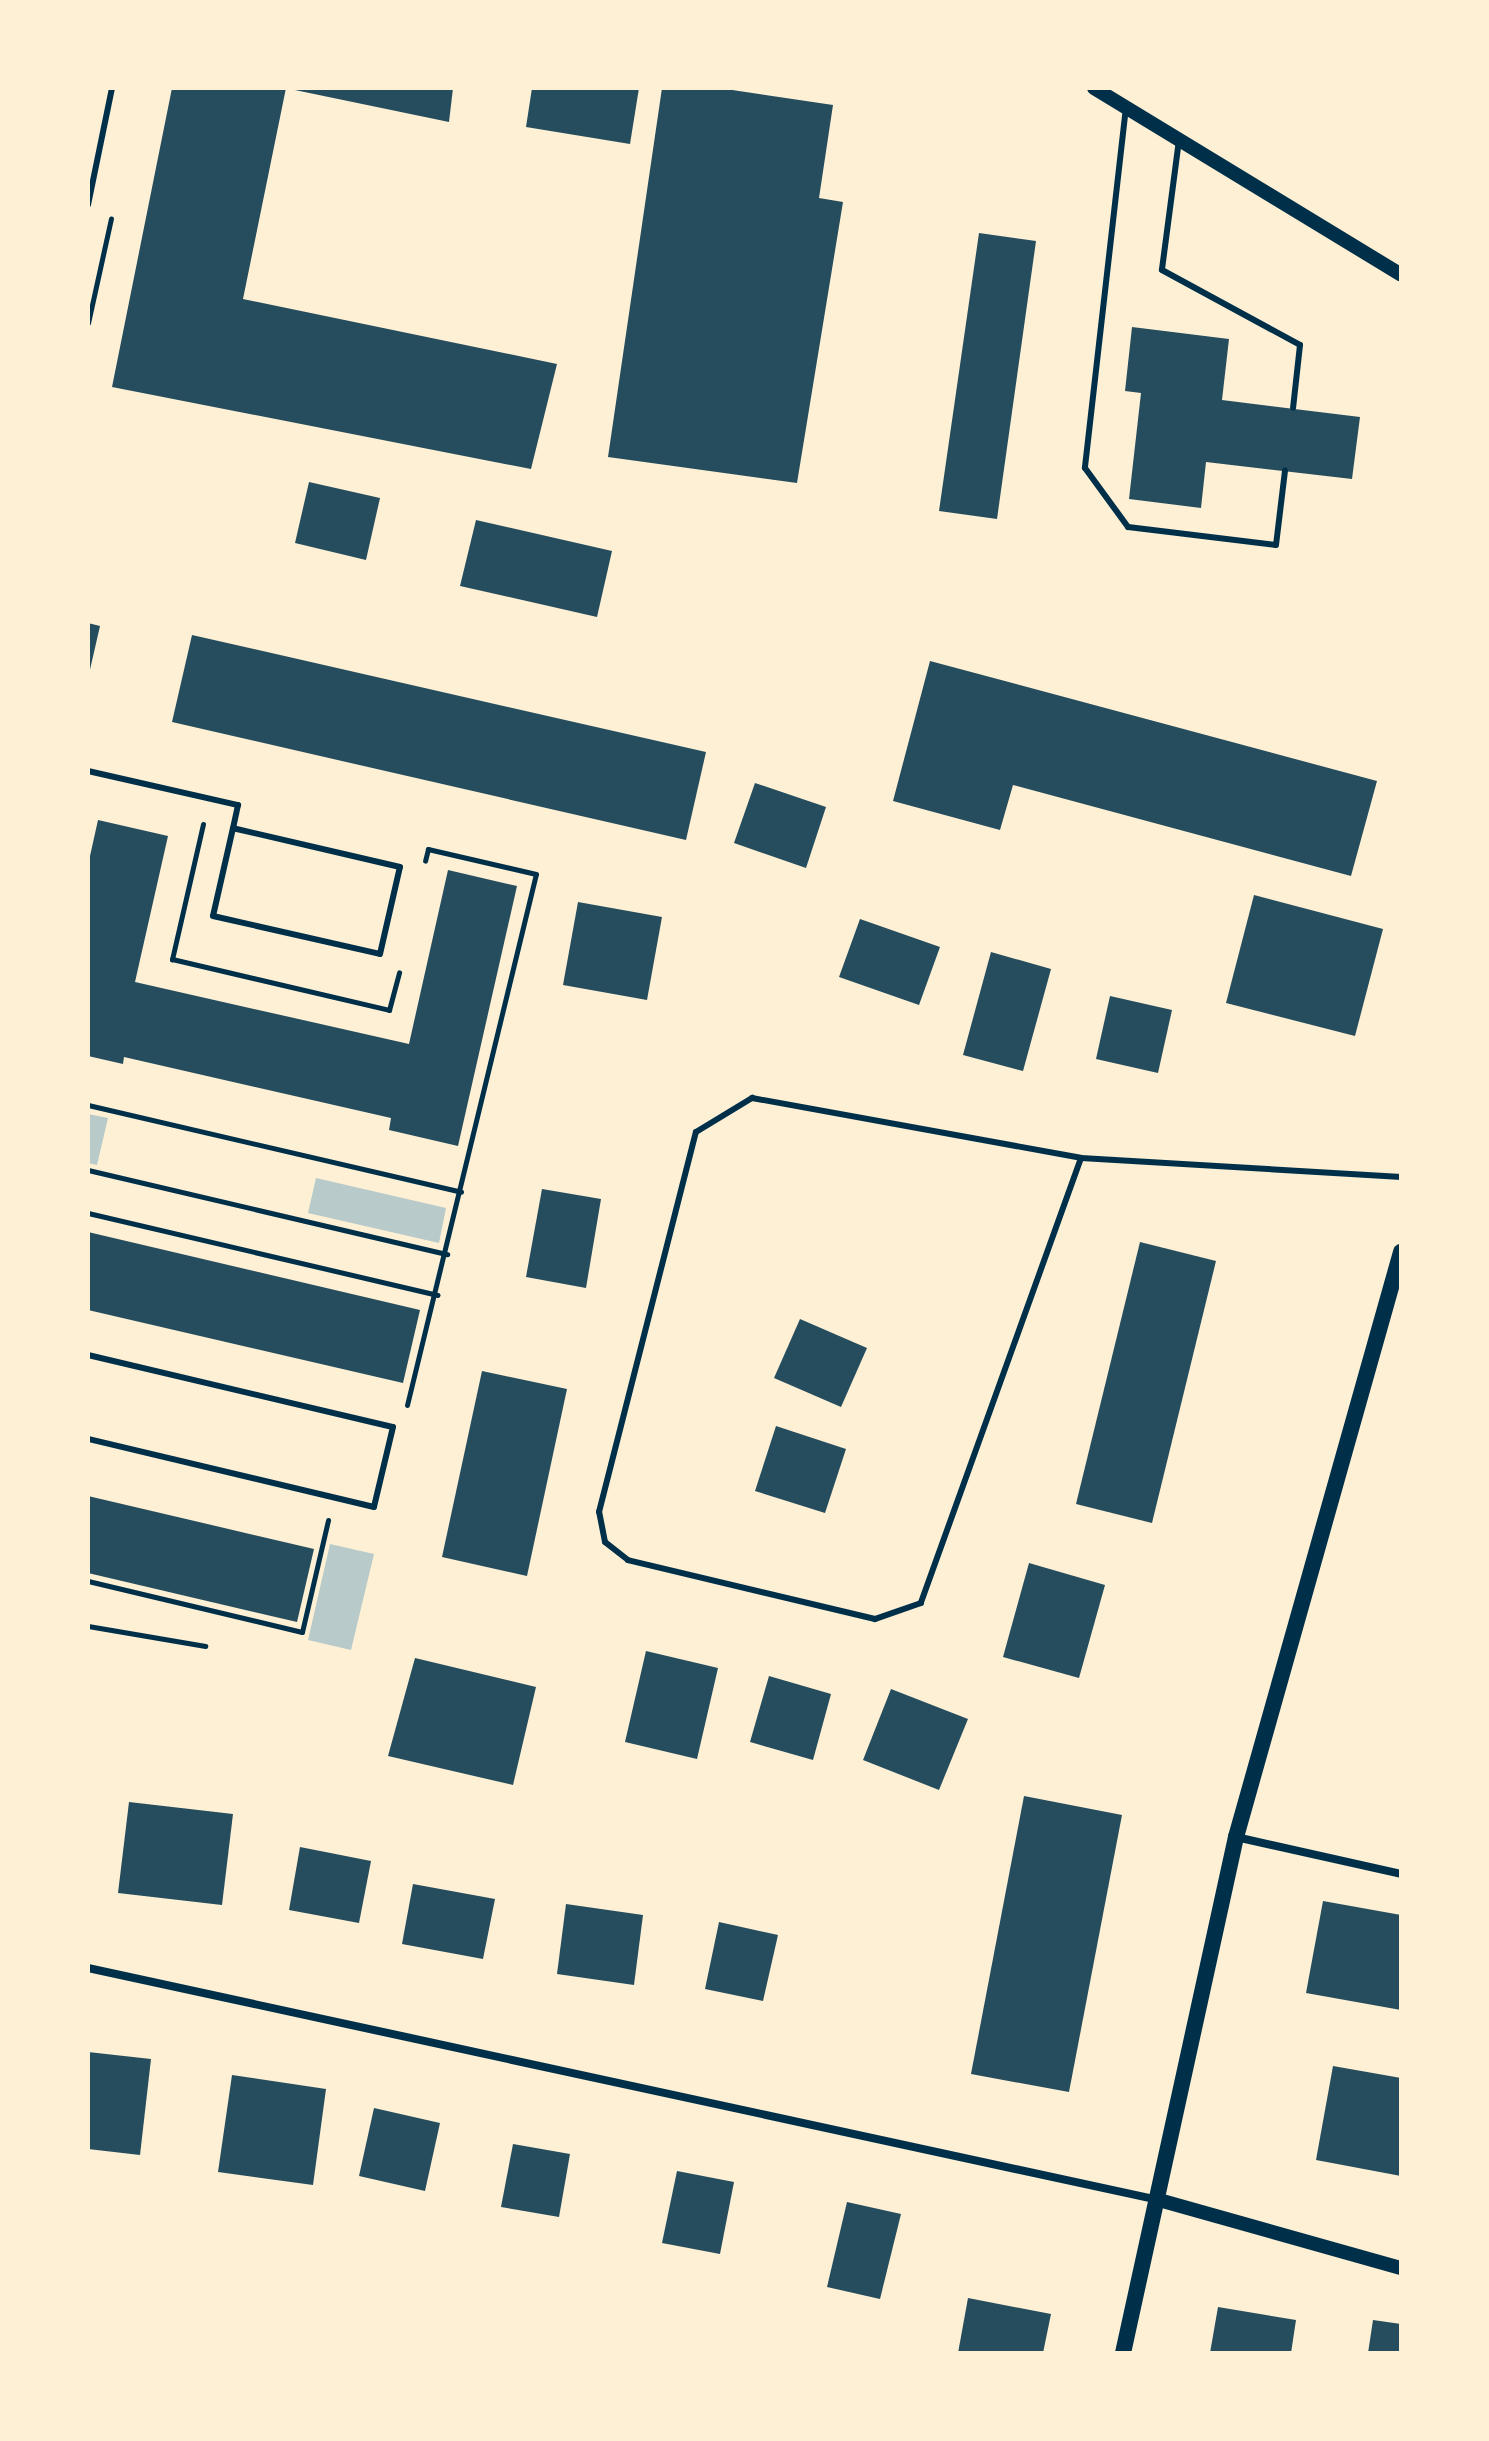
<!DOCTYPE html>
<html>
<head>
<meta charset="utf-8">
<style>
	body { margin:0 }
	#map { position:relative; width:1489px; height:2441px; overflow:hidden; background:#fdf0d5; font-family:"DejaVu Sans",sans-serif }
	div>[style] { position:absolute }
	.green>* { inset:0; background:#b9caca }
	.building>* { inset:0; background:#264d5e }
	.path>* { height:5px; margin:-2.5px; padding:0 2.5px; transform-origin:2.5px; border-radius:2.5px; background:#003049 }
	.service>* { height:6px; margin:-3px; padding:0 3px; transform-origin:3px; border-radius:3px; background:#003049 }
	.minor>* { height:8px; margin:-4px; padding:0 4px; transform-origin:4px; border-radius:4px; background:#003049 }
	.tertiary>* { height:14px; margin:-7px; padding:0 7px; transform-origin:7px; border-radius:7px; background:#003049 }
	.secondary>* { height:16px; margin:-8px; padding:0 8px; transform-origin:8px; border-radius:8px; background:#003049 }
	span { translate:-50% -50%; white-space:nowrap; text-align:center; line-height:1.15; -webkit-text-stroke:6px #fdf0d5; paint-order:stroke }
	.frame { position:absolute; inset:0; border:90px solid #fdf0d5; pointer-events:none }
</style>
</head>
<body>
<div id="map">
	<div class="green">
		<i style="clip-path:polygon(88px 1114px,108px 1118px,97px 1165px,88px 1163px)"></i>
		<i style="clip-path:polygon(316px 1178px,446px 1208px,439px 1243px,308px 1213px)"></i>
		<i style="clip-path:polygon(330px 1544px,374px 1554px,351px 1650px,308px 1640px)"></i>
	</div>
	<div class="building">
		<i style="clip-path:polygon(172px 88px,286px 88px,243px 299px,557px 364px,531px 469px,112px 387px)"></i>
		<i style="clip-path:polygon(290px 88px,453px 88px,449px 122px,290px 89px)"></i>
		<i style="clip-path:polygon(532px 88px,639px 88px,630px 144px,526px 127px)"></i>
		<i style="clip-path:polygon(662px 88px,719px 88px,833px 105px,819px 198px,843px 202px,797px 483px,608px 457px)"></i>
		<i style="clip-path:polygon(979px 233px,1036px 241px,997px 519px,939px 511px)"></i>
		<i style="clip-path:polygon(1132px 327px,1229px 339px,1222px 400px,1360px 417px,1352px 479px,1206px 462px,1201px 508px,1129px 499px,1141px 393px,1125px 391px)"></i>
		<i style="clip-path:polygon(309px 482px,380px 498px,366px 560px,295px 543px)"></i>
		<i style="clip-path:polygon(476px 520px,612px 551px,597px 617px,460px 586px)"></i>
		<i style="clip-path:polygon(88px 623px,100px 626px,89px 674px,88px 674px)"></i>
		<i style="clip-path:polygon(192px 635px,706px 752px,686px 840px,172px 722px)"></i>
		<i style="clip-path:polygon(930px 661px,1377px 781px,1351px 876px,1013px 785px,1000px 830px,893px 801px)"></i>
		<i style="clip-path:polygon(755px 783px,826px 807px,806px 868px,734px 843px)"></i>
		<i style="clip-path:polygon(98px 820px,168px 836px,135px 982px,409px 1044px,448px 870px,517px 886px,458px 1146px,389px 1130px,391px 1118px,124px 1057px,123px 1064px,88px 1056px,88px 865px)"></i>
		<i style="clip-path:polygon(1254px 895px,1383px 929px,1355px 1036px,1226px 1003px)"></i>
		<i style="clip-path:polygon(578px 902px,662px 917px,647px 1000px,563px 985px)"></i>
		<i style="clip-path:polygon(860px 919px,940px 947px,919px 1005px,839px 977px)"></i>
		<i style="clip-path:polygon(991px 952px,1051px 969px,1023px 1071px,963px 1055px)"></i>
		<i style="clip-path:polygon(1110px 996px,1172px 1010px,1158px 1073px,1096px 1059px)"></i>
		<i style="clip-path:polygon(542px 1189px,601px 1199px,586px 1288px,526px 1277px)"></i>
		<i style="clip-path:polygon(88px 1232px,420px 1310px,403px 1383px,88px 1310px)"></i>
		<i style="clip-path:polygon(1140px 1242px,1216px 1261px,1152px 1523px,1076px 1504px)"></i>
		<i style="clip-path:polygon(800px 1319px,867px 1348px,841px 1407px,774px 1378px)"></i>
		<i style="clip-path:polygon(482px 1371px,567px 1389px,527px 1576px,442px 1557px)"></i>
		<i style="clip-path:polygon(776px 1426px,846px 1449px,825px 1513px,755px 1491px)"></i>
		<i style="clip-path:polygon(88px 1496px,314px 1549px,297px 1622px,88px 1573px)"></i>
		<i style="clip-path:polygon(1029px 1563px,1105px 1585px,1079px 1678px,1003px 1657px)"></i>
		<i style="clip-path:polygon(646px 1651px,718px 1668px,697px 1759px,625px 1742px)"></i>
		<i style="clip-path:polygon(415px 1658px,536px 1687px,513px 1785px,388px 1756px)"></i>
		<i style="clip-path:polygon(769px 1676px,831px 1694px,813px 1760px,750px 1742px)"></i>
		<i style="clip-path:polygon(891px 1689px,968px 1719px,939px 1790px,863px 1760px)"></i>
		<i style="clip-path:polygon(1024px 1796px,1122px 1815px,1069px 2092px,971px 2074px)"></i>
		<i style="clip-path:polygon(129px 1802px,233px 1814px,222px 1905px,118px 1893px)"></i>
		<i style="clip-path:polygon(300px 1847px,371px 1861px,359px 1923px,289px 1910px)"></i>
		<i style="clip-path:polygon(413px 1884px,495px 1899px,483px 1959px,402px 1944px)"></i>
		<i style="clip-path:polygon(1323px 1901px,1401px 1915px,1401px 2010px,1306px 1993px)"></i>
		<i style="clip-path:polygon(566px 1904px,643px 1915px,634px 1985px,557px 1974px)"></i>
		<i style="clip-path:polygon(719px 1922px,778px 1935px,763px 2001px,705px 1989px)"></i>
		<i style="clip-path:polygon(88px 2052px,151px 2059px,140px 2155px,88px 2149px)"></i>
		<i style="clip-path:polygon(1333px 2066px,1401px 2078px,1401px 2176px,1316px 2160px)"></i>
		<i style="clip-path:polygon(232px 2075px,326px 2089px,313px 2185px,218px 2172px)"></i>
		<i style="clip-path:polygon(374px 2108px,440px 2123px,425px 2191px,359px 2176px)"></i>
		<i style="clip-path:polygon(513px 2144px,570px 2154px,559px 2217px,501px 2207px)"></i>
		<i style="clip-path:polygon(677px 2171px,734px 2182px,720px 2254px,662px 2243px)"></i>
		<i style="clip-path:polygon(847px 2202px,901px 2214px,880px 2299px,827px 2287px)"></i>
		<i style="clip-path:polygon(968px 2298px,1051px 2314px,1043px 2353px,958px 2353px)"></i>
		<i style="clip-path:polygon(1218px 2307px,1296px 2320px,1291px 2353px,1210px 2353px)"></i>
		<i style="clip-path:polygon(1373px 2320px,1401px 2324px,1401px 2353px,1368px 2353px)"></i>
	</div>
	<div class="path">
		<i style="left:88px;top:323px;width:107px;rotate:-77.6deg"></i>
		<i style="left:203px;top:824px;width:139px;rotate:102.9deg"></i>
		<i style="left:172px;top:959px;width:223px;rotate:13.2deg"></i>
		<i style="left:389px;top:1010px;width:39px;rotate:-75deg"></i>
		<i style="left:88px;top:1105px;width:383px;rotate:13.1deg"></i>
		<i style="left:88px;top:1170px;width:369px;rotate:13.2deg"></i>
		<i style="left:88px;top:1213px;width:359px;rotate:13.2deg"></i>
		<i style="left:407px;top:1405px;width:546px;rotate:-76.35deg"></i>
		<i style="left:536px;top:874px;width:111px;rotate:-167deg"></i>
		<i style="left:428px;top:849px;width:12px;rotate:104deg"></i>
		<i style="left:88px;top:1581px;width:220px;rotate:13.4deg"></i>
		<i style="left:302px;top:1632px;width:115px;rotate:-76.9deg"></i>
		<i style="left:88px;top:1626px;width:119px;rotate:9.7deg"></i>
	</div>
	<div class="service">
		<i style="left:1126px;top:107px;width:363px;rotate:96.5deg"></i>
		<i style="left:1085px;top:468px;width:73px;rotate:53.9deg"></i>
		<i style="left:1128px;top:527px;width:149px;rotate:6.9deg"></i>
		<i style="left:1276px;top:545px;width:75px;rotate:-83.1deg"></i>
		<i style="left:1179px;top:140px;width:131px;rotate:97.5deg"></i>
		<i style="left:1162px;top:270px;width:157px;rotate:28.5deg"></i>
		<i style="left:1300px;top:345px;width:63px;rotate:96.3deg"></i>
		<i style="left:88px;top:205px;width:119px;rotate:-78.4deg"></i>
		<i style="left:88px;top:771px;width:154px;rotate:12.8deg"></i>
		<i style="left:238px;top:805px;width:24px;rotate:102deg"></i>
		<i style="left:233px;top:828px;width:90px;rotate:102.8deg"></i>
		<i style="left:213px;top:916px;width:171px;rotate:12.8deg"></i>
		<i style="left:380px;top:954px;width:89px;rotate:-77.1deg"></i>
		<i style="left:400px;top:867px;width:171px;rotate:-166.9deg"></i>
		<i style="left:1081px;top:1158px;width:473px;rotate:109.8deg"></i>
		<i style="left:921px;top:1603px;width:49px;rotate:160.8deg"></i>
		<i style="left:875px;top:1619px;width:254px;rotate:-166.6deg"></i>
		<i style="left:628px;top:1560px;width:29px;rotate:-142deg"></i>
		<i style="left:605px;top:1542px;width:31px;rotate:-101deg"></i>
		<i style="left:599px;top:1512px;width:392px;rotate:-75.7deg"></i>
		<i style="left:696px;top:1132px;width:66px;rotate:-31.3deg"></i>
		<i style="left:752px;top:1098px;width:334px;rotate:10.3deg"></i>
		<i style="left:1081px;top:1158px;width:321px;rotate:3.4deg"></i>
		<i style="left:88px;top:1355px;width:313px;rotate:13.3deg"></i>
		<i style="left:393px;top:1427px;width:82px;rotate:103.4deg"></i>
		<i style="left:374px;top:1507px;width:294px;rotate:-166.6deg"></i>
	</div>
	<div class="minor">
		<i style="left:1236px;top:1837px;width:169px;rotate:12.6deg"></i>
		<i style="left:88px;top:1968px;width:1095px;rotate:12.23deg"></i>
	</div>
	<div class="tertiary">
		<i style="left:1094px;top:88px;width:359px;rotate:31.3deg"></i>
		<i style="left:1159px;top:2200px;width:251px;rotate:15.7deg"></i>
	</div>
	<div class="secondary">
		<i style="left:1123px;top:2353px;width:528px;rotate:-77.65deg"></i>
		<i style="left:1236px;top:1837px;width:608px;rotate:-74.25deg"></i>
	</div>
	<div class="frame"></div>
</div>
</body>
</html>
